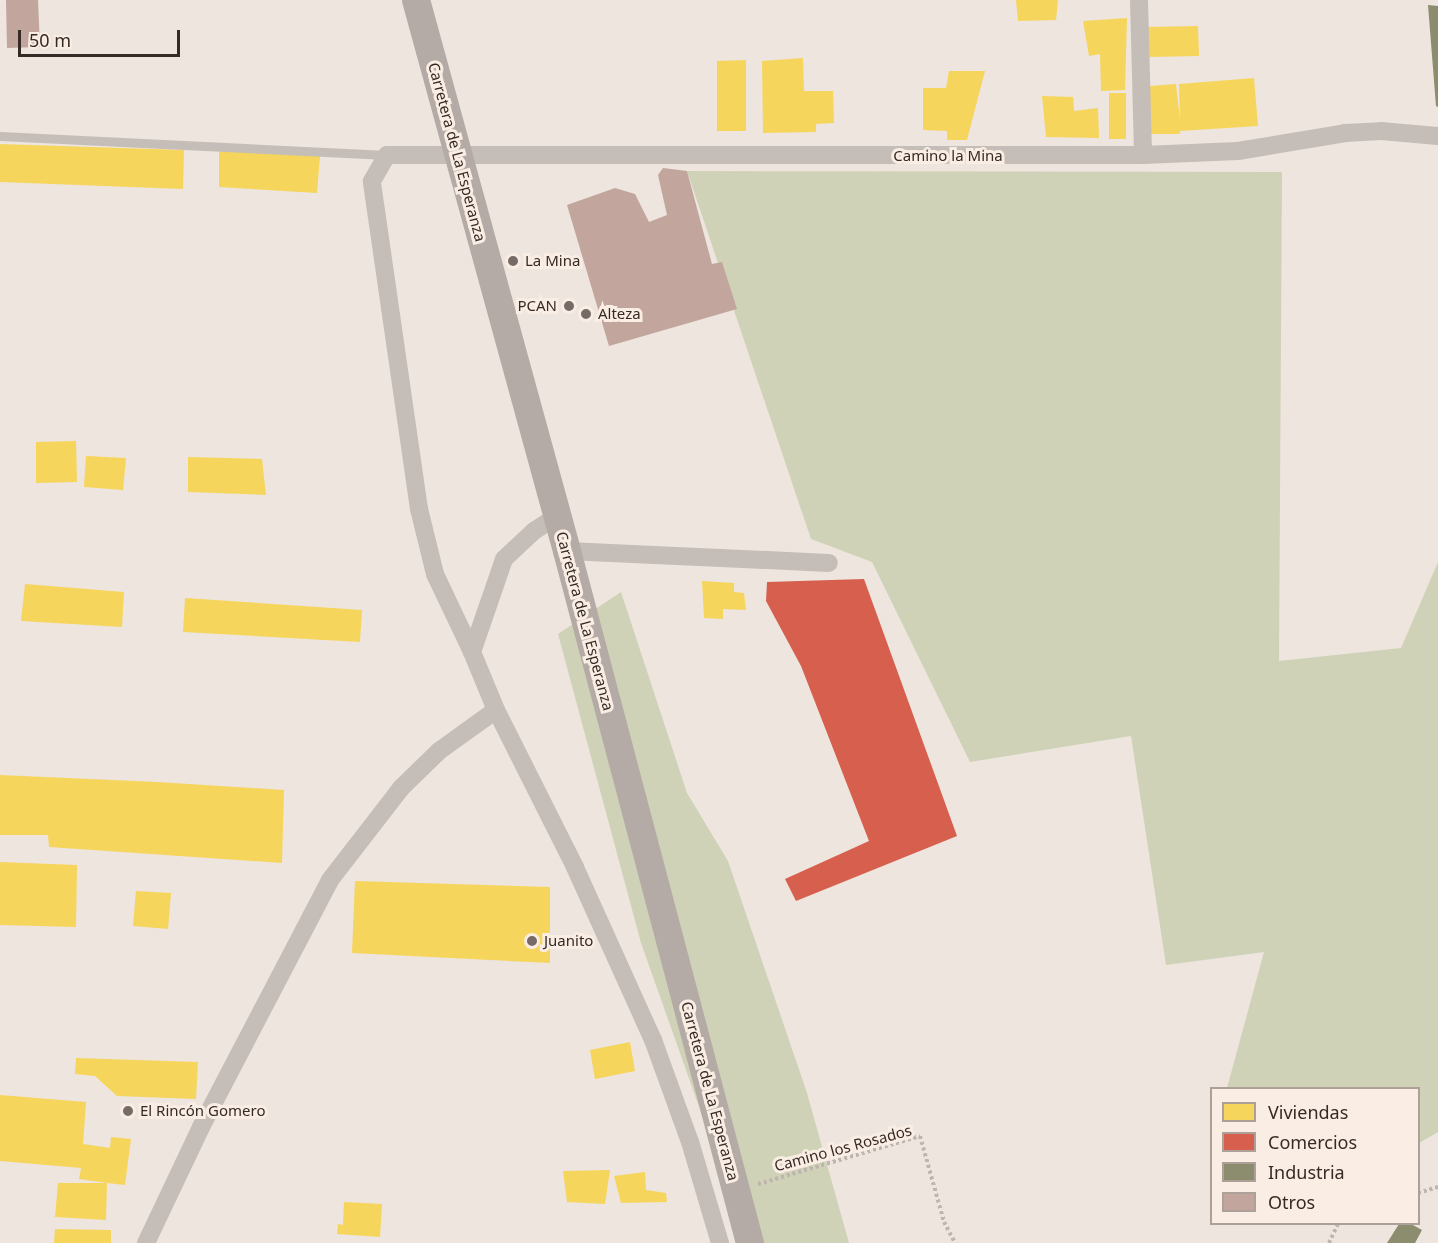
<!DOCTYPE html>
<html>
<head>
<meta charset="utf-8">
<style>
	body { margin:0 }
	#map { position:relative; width:1438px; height:1243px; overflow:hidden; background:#ede5de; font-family:"Noto Sans",sans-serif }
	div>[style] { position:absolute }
	.green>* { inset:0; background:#cfd2b7 }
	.homes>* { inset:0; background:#f6d55c }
	.shops>* { inset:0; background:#d6604d }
	.industry>* { inset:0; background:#8c8c6e }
	.building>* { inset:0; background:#c2a69e }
	.path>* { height:4px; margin-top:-2px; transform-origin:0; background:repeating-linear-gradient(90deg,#beb5af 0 3px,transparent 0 6px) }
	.service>* { height:9px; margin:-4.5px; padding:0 4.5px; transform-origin:4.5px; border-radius:4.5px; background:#c5bdb7 }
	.minor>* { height:18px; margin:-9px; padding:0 9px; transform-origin:9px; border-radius:9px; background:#c5bdb7 }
	.primary>* { height:28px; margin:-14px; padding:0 14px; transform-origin:14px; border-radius:14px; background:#b4aba6 }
	.dots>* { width:16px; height:16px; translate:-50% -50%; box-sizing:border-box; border:3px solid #faeee4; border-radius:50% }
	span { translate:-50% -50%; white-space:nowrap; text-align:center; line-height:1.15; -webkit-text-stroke:6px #faeee4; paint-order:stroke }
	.street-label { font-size:15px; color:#362a26 }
	.poi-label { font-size:15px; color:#362a26 }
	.left { translate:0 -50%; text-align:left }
	.right { translate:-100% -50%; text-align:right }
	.legend { position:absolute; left:1210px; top:1087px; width:210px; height:138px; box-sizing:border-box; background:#faeee4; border:2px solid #aca098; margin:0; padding:8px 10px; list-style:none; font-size:18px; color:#362a26 }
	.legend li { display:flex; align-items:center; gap:12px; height:30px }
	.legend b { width:30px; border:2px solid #aca098 }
	.scale { position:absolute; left:18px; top:30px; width:162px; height:27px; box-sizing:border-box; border:3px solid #362a26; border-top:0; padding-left:8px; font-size:18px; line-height:21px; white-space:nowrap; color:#362a26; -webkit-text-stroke:4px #faeee4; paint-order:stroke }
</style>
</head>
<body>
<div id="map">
	<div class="green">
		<i style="clip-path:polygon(687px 171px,1282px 172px,1279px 661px,1401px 648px,1438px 562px,1438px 1132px,1419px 1143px,1418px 1088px,1227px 1088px,1264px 952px,1166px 965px,1131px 736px,970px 762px,872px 562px,811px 539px)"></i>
		<i style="clip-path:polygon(621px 592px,687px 793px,728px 861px,807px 1093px,849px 1243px,760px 1243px,703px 1118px,641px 943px,558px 634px)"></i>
	</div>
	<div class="homes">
		<i style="clip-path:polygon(1016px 0,1058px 0,1056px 20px,1018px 21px)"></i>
		<i style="clip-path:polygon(1127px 18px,1125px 90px,1101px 91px,1100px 54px,1089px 56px,1083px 21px)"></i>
		<i style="clip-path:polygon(1198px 26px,1199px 56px,1149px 57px,1148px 27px)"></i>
		<i style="clip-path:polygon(803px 58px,804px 91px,833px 91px,834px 123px,816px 124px,816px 132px,763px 133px,762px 61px)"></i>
		<i style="clip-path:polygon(746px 60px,746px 131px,717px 131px,717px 61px)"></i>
		<i style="clip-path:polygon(949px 71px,985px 71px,967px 140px,947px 140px,947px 131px,923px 130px,923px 88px,946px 88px)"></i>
		<i style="clip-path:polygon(1254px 78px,1258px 126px,1180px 131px,1180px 134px,1150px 134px,1150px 86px,1176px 84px,1180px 120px,1179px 84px)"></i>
		<i style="clip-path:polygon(1109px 93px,1126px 93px,1126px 139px,1109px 139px)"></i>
		<i style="clip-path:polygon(1042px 96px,1073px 97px,1074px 111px,1098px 108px,1099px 138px,1046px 137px)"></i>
		<i style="clip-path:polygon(0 144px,184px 150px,183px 189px,0 182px)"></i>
		<i style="clip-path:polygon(219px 151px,320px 156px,317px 193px,219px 187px)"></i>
		<i style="clip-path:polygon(76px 441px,77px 482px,36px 483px,36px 442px)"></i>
		<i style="clip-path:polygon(86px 456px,126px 458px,123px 490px,84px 487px)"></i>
		<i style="clip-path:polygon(188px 457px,262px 459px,266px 495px,188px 492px)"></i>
		<i style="clip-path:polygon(702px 581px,734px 583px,734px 592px,744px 593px,746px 610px,723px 609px,723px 619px,704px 618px)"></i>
		<i style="clip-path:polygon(25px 584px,124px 592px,122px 627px,21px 621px)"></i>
		<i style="clip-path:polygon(185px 598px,362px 610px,360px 642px,183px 632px)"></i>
		<i style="clip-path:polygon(0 775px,157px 782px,284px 790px,282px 863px,49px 847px,48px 835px,0 835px)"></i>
		<i style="clip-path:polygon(0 862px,77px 865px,76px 927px,0 925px)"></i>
		<i style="clip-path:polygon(355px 881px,550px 887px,550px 963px,352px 953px)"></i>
		<i style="clip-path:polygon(136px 891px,171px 893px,168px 929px,133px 926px)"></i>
		<i style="clip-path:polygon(630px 1042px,635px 1071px,595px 1079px,590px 1050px)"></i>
		<i style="clip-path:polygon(76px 1058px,198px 1062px,196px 1099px,117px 1096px,95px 1076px,75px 1074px)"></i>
		<i style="clip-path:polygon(0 1095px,86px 1102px,83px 1144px,110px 1148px,111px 1137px,131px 1139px,125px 1185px,107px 1183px,106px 1220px,55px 1217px,58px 1183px,107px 1183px,79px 1179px,81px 1168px,0 1161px)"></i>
		<i style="clip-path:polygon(610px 1170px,605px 1204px,567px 1202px,563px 1171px)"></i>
		<i style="clip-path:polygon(645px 1172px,646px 1190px,666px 1193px,667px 1202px,621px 1203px,614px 1176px)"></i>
		<i style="clip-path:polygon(344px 1202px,382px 1204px,380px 1237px,337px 1234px,338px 1224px,343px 1225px)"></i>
		<i style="clip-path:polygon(55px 1229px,111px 1230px,111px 1243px,54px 1243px)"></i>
	</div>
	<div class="shops">
		<i style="clip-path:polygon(864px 579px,957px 836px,796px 901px,785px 879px,869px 841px,801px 666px,766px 601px,767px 582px)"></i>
	</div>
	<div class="industry">
		<i style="clip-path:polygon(1428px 5px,1438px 6px,1438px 107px,1436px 106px)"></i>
		<i style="clip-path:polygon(1399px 1224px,1411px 1224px,1422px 1230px,1415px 1243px,1387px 1243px)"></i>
	</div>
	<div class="building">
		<i style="clip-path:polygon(6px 0,38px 0,40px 47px,7px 48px)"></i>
		<i style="clip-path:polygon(663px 168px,687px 171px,712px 264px,722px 262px,737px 309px,609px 346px,567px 205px,615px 188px,635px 194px,649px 222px,667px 215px,658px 175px)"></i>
	</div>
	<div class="path">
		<i style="left:758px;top:1184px;width:169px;rotate:-16.5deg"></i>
		<i style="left:920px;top:1136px;width:89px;rotate:74.4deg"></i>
		<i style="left:944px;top:1222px;width:24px;rotate:62deg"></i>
		<i style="left:1418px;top:1193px;width:21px;rotate:-17deg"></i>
		<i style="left:1329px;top:1243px;width:21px;rotate:-65deg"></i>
	</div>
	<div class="service">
		<i style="left:0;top:136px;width:387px;rotate:2.8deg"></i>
	</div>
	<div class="minor">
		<i style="left:1139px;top:0;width:155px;rotate:88.5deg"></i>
		<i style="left:567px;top:551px;width:262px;rotate:2.6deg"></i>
		<i style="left:472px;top:652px;width:98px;rotate:-71deg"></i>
		<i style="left:504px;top:559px;width:41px;rotate:-43deg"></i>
		<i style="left:534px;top:531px;width:27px;rotate:-33deg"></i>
		<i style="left:146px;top:1243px;width:128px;rotate:-64.6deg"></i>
		<i style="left:201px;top:1127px;width:279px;rotate:-62.4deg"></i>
		<i style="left:330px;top:880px;width:116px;rotate:-52.3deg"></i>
		<i style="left:401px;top:788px;width:53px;rotate:-44.2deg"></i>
		<i style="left:439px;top:751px;width:70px;rotate:-35.7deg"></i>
		<i style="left:720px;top:1243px;width:105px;rotate:-106.5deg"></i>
		<i style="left:690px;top:1142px;width:109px;rotate:-109.9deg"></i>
		<i style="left:653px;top:1040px;width:190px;rotate:-114.3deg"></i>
		<i style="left:575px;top:867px;width:176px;rotate:-116.7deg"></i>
		<i style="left:496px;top:710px;width:63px;rotate:-112.5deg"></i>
		<i style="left:472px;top:652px;width:86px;rotate:-115.4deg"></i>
		<i style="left:435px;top:574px;width:67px;rotate:-103.8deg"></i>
		<i style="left:419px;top:509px;width:331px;rotate:-98.2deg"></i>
		<i style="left:372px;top:181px;width:30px;rotate:-60deg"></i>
		<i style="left:387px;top:155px;width:756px"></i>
		<i style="left:1143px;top:155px;width:95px;rotate:-2.4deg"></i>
		<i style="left:1238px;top:151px;width:109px;rotate:-9.5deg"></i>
		<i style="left:1345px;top:133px;width:36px;rotate:-3deg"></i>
		<i style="left:1381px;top:131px;width:57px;rotate:5deg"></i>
	</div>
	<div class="primary">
		<i style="left:416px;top:0;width:571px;rotate:74.67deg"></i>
		<i style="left:567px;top:551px;width:716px;rotate:75.19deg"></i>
	</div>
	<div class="dots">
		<i style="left:513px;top:261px;background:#766b66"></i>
		<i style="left:569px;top:306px;background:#766b66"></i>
		<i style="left:586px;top:314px;background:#766b66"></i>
		<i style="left:532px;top:941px;background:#766b66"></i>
		<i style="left:128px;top:1111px;background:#766b66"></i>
	</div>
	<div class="street-label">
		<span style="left:457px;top:152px;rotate:75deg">Carretera de La Esperanza</span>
		<span style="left:948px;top:156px">Camino la Mina</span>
		<span style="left:585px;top:621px;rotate:75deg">Carretera de La Esperanza</span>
		<span style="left:710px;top:1091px;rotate:75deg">Carretera de La Esperanza</span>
		<span style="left:843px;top:1148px;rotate:-15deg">Camino los Rosados</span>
	</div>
	<div class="poi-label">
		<span class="left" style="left:525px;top:261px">La Mina</span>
		<span class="right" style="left:557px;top:306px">PCAN</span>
		<span class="left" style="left:598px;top:314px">Alteza</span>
		<span class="left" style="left:544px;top:941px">Juanito</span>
		<span class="left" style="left:140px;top:1111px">El Rincón Gomero</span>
	</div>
	<ul class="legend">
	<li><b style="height:16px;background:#f6d55c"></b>Viviendas</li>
	<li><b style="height:16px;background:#d6604d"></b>Comercios</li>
	<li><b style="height:16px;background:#8c8c6e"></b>Industria</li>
	<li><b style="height:16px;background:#c2a69e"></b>Otros</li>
	</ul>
	<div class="scale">50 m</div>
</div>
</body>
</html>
